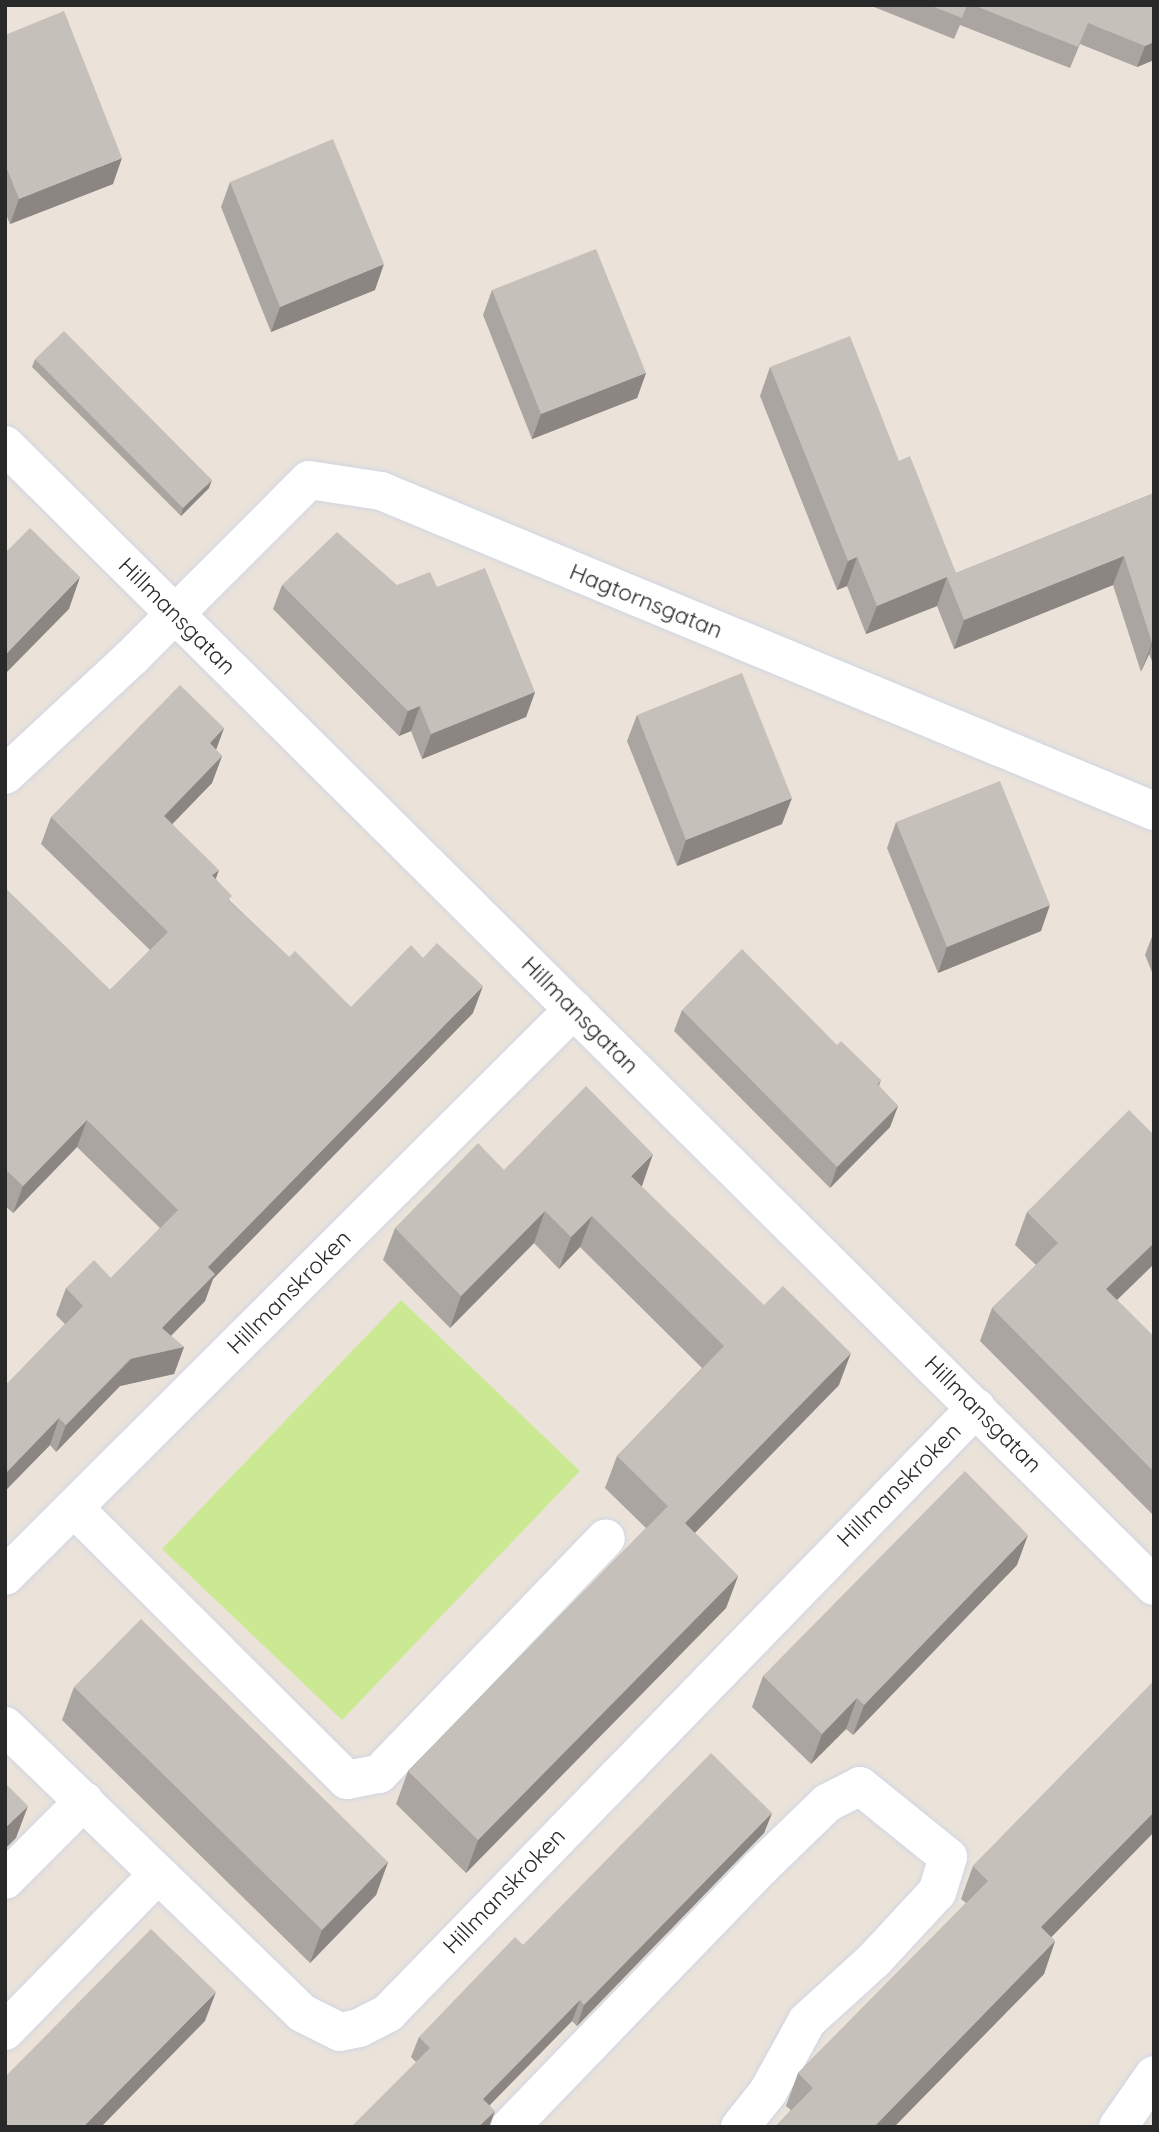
<!DOCTYPE html>
<html>
<head>
<meta charset="utf-8">
<style>
	body { margin:0 }
	#map { position:relative; width:1159px; height:2132px; overflow:hidden; background:#ebe3da; font-family:Quicksand,sans-serif }
	div>[style] { position:absolute }
	.pitch>* { inset:0; background:#cbe993 }
	.roads { filter:drop-shadow(0 0 2px #d0d5e2) drop-shadow(0 0 2px #d0d5e2) }
	.minor>* { height:38px; margin:-19px; padding:0 19px; transform-origin:19px; border-radius:19px; background:#fff }
	.wall>* { inset:0; background:#aaa5a0 }
	.shaded-wall>* { inset:0; background:#8b8682 }
	.building>* { inset:0; background:#c6c0ba }
	span { translate:-50% -50%; white-space:nowrap; text-align:center; line-height:1.15; -webkit-text-stroke:6px #fff; paint-order:stroke }
	.street-label { font-size:23px; color:#292929 }
	.frame { position:absolute; inset:0; border:7px solid #292929; pointer-events:none }
</style>
</head>
<body>
<div id="map">
	<div class="pitch">
		<i style="clip-path:polygon(401px 1300px,580px 1471px,342px 1720px,162px 1549px)"></i>
	</div>
	<div class="roads">
		<div class="minor">
			<i style="left:5px;top:445px;width:1619px;rotate:44.8deg"></i>
			<i style="left:5px;top:775px;width:173px;rotate:-42.9deg"></i>
			<i style="left:132px;top:657px;width:250px;rotate:-45deg"></i>
			<i style="left:309px;top:480px;width:73px;rotate:8.7deg"></i>
			<i style="left:381px;top:491px;width:837px;rotate:22.49deg"></i>
			<i style="left:75px;top:1509px;width:384px;rotate:44.9deg"></i>
			<i style="left:347px;top:1780px;width:33px;rotate:-11deg"></i>
			<i style="left:379px;top:1774px;width:327px;rotate:-46.1deg"></i>
			<i style="left:5px;top:1576px;width:803px;rotate:-44.9deg"></i>
			<i style="left:5px;top:1726px;width:413px;rotate:44deg"></i>
			<i style="left:302px;top:2013px;width:42px;rotate:26.6deg"></i>
			<i style="left:340px;top:2032px;width:19px;rotate:-12deg"></i>
			<i style="left:359px;top:2028px;width:33px;rotate:-27deg"></i>
			<i style="left:388px;top:2013px;width:844px;rotate:-45.82deg"></i>
			<i style="left:5px;top:1880px;width:112px;rotate:-45deg"></i>
			<i style="left:5px;top:2031px;width:219px;rotate:-45.7deg"></i>
			<i style="left:510px;top:2127px;width:360px;rotate:-46deg"></i>
			<i style="left:760px;top:1868px;width:93px;rotate:-44.1deg"></i>
			<i style="left:827px;top:1803px;width:37px;rotate:-27deg"></i>
			<i style="left:860px;top:1786px;width:113px;rotate:38.9deg"></i>
			<i style="left:948px;top:1857px;width:37px;rotate:107deg"></i>
			<i style="left:937px;top:1892px;width:93px;rotate:132.8deg"></i>
			<i style="left:874px;top:1960px;width:91px;rotate:137.7deg"></i>
			<i style="left:807px;top:2021px;width:81px;rotate:118.8deg"></i>
			<i style="left:768px;top:2092px;width:45px;rotate:128.7deg"></i>
			<i style="left:1118px;top:2127px;width:63px;rotate:-55.3deg"></i>
		</div>
	</div>
	<div class="wall">
		<i style="clip-path:polygon(869px 5px,1154px 5px,1154px 60px,1137px 67px,1080px 44px,1070px 68px,960px 25px,954px 39px)"></i>
		<i style="clip-path:polygon(5px 35px,113px 184px,10px 224px,5px 212px)"></i>
		<i style="clip-path:polygon(230px 182px,375px 290px,271px 332px,221px 207px)"></i>
		<i style="clip-path:polygon(492px 290px,646px 373px,637px 398px,532px 439px,483px 315px)"></i>
		<i style="clip-path:polygon(35px 359px,209px 488px,181px 516px,32px 367px)"></i>
		<i style="clip-path:polygon(770px 367px,899px 461px,956px 573px,1154px 493px,1154px 666px,1149px 654px,1141px 672px,1113px 585px,954px 649px,937px 606px,866px 634px,847px 586px,837px 590px,760px 396px)"></i>
		<i style="clip-path:polygon(282px 585px,397px 585px,437px 587px,535px 692px,526px 717px,422px 759px,411px 731px,399px 736px,273px 609px)"></i>
		<i style="clip-path:polygon(637px 715px,782px 824px,677px 866px,627px 741px)"></i>
		<i style="clip-path:polygon(224px 728px,216px 750px,222px 756px,212px 783px,172px 824px,216px 879px,230px 901px,289px 957px,351px 1007px,473px 1013px,213px 1279px,205px 1301px,171px 1336px,184px 1347px,174px 1374px,120px 1386px,56px 1452px,50px 1445px,5px 1491px,5px 1386px,65px 1324px,56px 1315px,66px 1288px,111px 1278px,160px 1228px,77px 1147px,13px 1213px,5px 1206px,5px 888px,110px 990px,150px 950px,41px 844px,51px 817px)"></i>
		<i style="clip-path:polygon(896px 822px,1041px 931px,938px 973px,887px 848px)"></i>
		<i style="clip-path:polygon(1154px 931px,1154px 977px,1145px 955px)"></i>
		<i style="clip-path:polygon(682px 1010px,837px 1045px,881px 1080px,879px 1086px,898px 1106px,890px 1127px,830px 1188px,674px 1031px)"></i>
		<i style="clip-path:polygon(1154px 1135px,1154px 1264px,1117px 1300px,1154px 1337px,1154px 1516px,980px 1341px,992px 1308px,1036px 1265px,1015px 1245px,1027px 1212px)"></i>
		<i style="clip-path:polygon(504px 1170px,642px 1186px,641px 1186px,839px 1385px,695px 1533px,738px 1576px,726px 1608px,466px 1873px,396px 1804px,408px 1771px,646px 1528px,605px 1488px,617px 1456px,702px 1368px,580px 1247px,559px 1269px,534px 1243px,450px 1328px,383px 1260px,395px 1228px)"></i>
		<i style="clip-path:polygon(1017px 1565px,853px 1735px,846px 1729px,811px 1764px,752px 1707px,763px 1676px)"></i>
		<i style="clip-path:polygon(1154px 1681px,1154px 1832px,1051px 1937px,1055px 1941px,1044px 1974px,894px 2127px,775px 2127px,791px 2110px,786px 2106px,798px 2073px,966px 1903px,961px 1899px,973px 1866px)"></i>
		<i style="clip-path:polygon(74px 1687px,388px 1862px,376px 1895px,310px 1963px,62px 1720px)"></i>
		<i style="clip-path:polygon(772px 1813px,764px 1833px,577px 2026px,572px 2021px,489px 2106px,416px 2062px,411px 2057px,419px 2037px,523px 1945px)"></i>
	</div>
	<div class="shaded-wall">
		<i style="clip-path:polygon(1154px 42px,1154px 60px,1137px 67px,1145px 46px)"></i>
		<i style="clip-path:polygon(122px 158px,113px 184px,10px 224px,19px 199px)"></i>
		<i style="clip-path:polygon(384px 264px,375px 290px,271px 332px,280px 307px)"></i>
		<i style="clip-path:polygon(646px 373px,637px 398px,532px 439px,541px 414px)"></i>
		<i style="clip-path:polygon(212px 480px,209px 488px,181px 516px,183px 508px)"></i>
		<i style="clip-path:polygon(1124px 556px,1113px 585px,954px 649px,964px 620px)"></i>
		<i style="clip-path:polygon(857px 557px,847px 586px,837px 590px,848px 561px)"></i>
		<i style="clip-path:polygon(80px 577px,69px 609px,5px 674px,5px 655px)"></i>
		<i style="clip-path:polygon(947px 577px,937px 606px,866px 634px,877px 606px)"></i>
		<i style="clip-path:polygon(1154px 638px,1149px 654px,1141px 672px)"></i>
		<i style="clip-path:polygon(535px 692px,526px 717px,422px 759px,431px 734px)"></i>
		<i style="clip-path:polygon(420px 706px,411px 731px,399px 736px,408px 711px)"></i>
		<i style="clip-path:polygon(224px 728px,214px 755px,210px 743px)"></i>
		<i style="clip-path:polygon(222px 756px,212px 783px,154px 843px,164px 816px)"></i>
		<i style="clip-path:polygon(792px 798px,782px 824px,677px 866px,686px 840px)"></i>
		<i style="clip-path:polygon(219px 870px,209px 897px,212px 875px)"></i>
		<i style="clip-path:polygon(1050px 905px,1041px 931px,938px 973px,947px 947px)"></i>
		<i style="clip-path:polygon(483px 986px,473px 1013px,213px 1279px,205px 1301px,153px 1354px,184px 1347px,174px 1374px,120px 1386px,56px 1452px,66px 1425px,162px 1328px,208px 1267px)"></i>
		<i style="clip-path:polygon(898px 1106px,890px 1127px,830px 1188px,837px 1167px)"></i>
		<i style="clip-path:polygon(87px 1120px,77px 1147px,13px 1213px,23px 1186px)"></i>
		<i style="clip-path:polygon(653px 1154px,642px 1186px,619px 1208px,631px 1176px)"></i>
		<i style="clip-path:polygon(545px 1211px,534px 1243px,450px 1328px,461px 1296px)"></i>
		<i style="clip-path:polygon(592px 1216px,580px 1247px,559px 1269px,571px 1237px)"></i>
		<i style="clip-path:polygon(1154px 1243px,1154px 1264px,1094px 1322px,1106px 1289px)"></i>
		<i style="clip-path:polygon(851px 1353px,839px 1385px,674px 1554px,685px 1523px)"></i>
		<i style="clip-path:polygon(59px 1418px,50px 1445px,5px 1491px,5px 1474px)"></i>
		<i style="clip-path:polygon(1028px 1535px,1017px 1565px,853px 1735px,864px 1705px)"></i>
		<i style="clip-path:polygon(738px 1576px,726px 1608px,466px 1873px,478px 1840px)"></i>
		<i style="clip-path:polygon(857px 1698px,846px 1729px,811px 1764px,822px 1734px)"></i>
		<i style="clip-path:polygon(28px 1806px,16px 1838px,5px 1849px,5px 1828px)"></i>
		<i style="clip-path:polygon(1154px 1812px,1154px 1832px,1029px 1960px,1041px 1927px)"></i>
		<i style="clip-path:polygon(772px 1813px,764px 1833px,577px 2026px,584px 2005px)"></i>
		<i style="clip-path:polygon(388px 1862px,376px 1895px,310px 1963px,322px 1930px)"></i>
		<i style="clip-path:polygon(1055px 1941px,1044px 1974px,894px 2127px,874px 2127px)"></i>
		<i style="clip-path:polygon(216px 1992px,205px 2021px,101px 2127px,83px 2127px)"></i>
		<i style="clip-path:polygon(580px 2000px,572px 2021px,475px 2120px,483px 2099px)"></i>
		<i style="clip-path:polygon(495px 2111px,489px 2127px,478px 2127px)"></i>
	</div>
	<div class="building">
		<i style="clip-path:polygon(929px 5px,967px 5px,962px 18px)"></i>
		<i style="clip-path:polygon(973px 5px,1154px 5px,1154px 42px,1145px 46px,1088px 23px,1078px 47px)"></i>
		<i style="clip-path:polygon(64px 11px,122px 158px,19px 199px,5px 164px,5px 35px)"></i>
		<i style="clip-path:polygon(333px 139px,384px 264px,280px 307px,230px 182px)"></i>
		<i style="clip-path:polygon(596px 249px,646px 373px,541px 414px,492px 290px)"></i>
		<i style="clip-path:polygon(64px 331px,212px 480px,183px 508px,35px 359px)"></i>
		<i style="clip-path:polygon(850px 336px,899px 461px,910px 456px,956px 573px,1154px 493px,1154px 638px,1152px 643px,1124px 556px,964px 620px,947px 577px,877px 606px,857px 557px,848px 561px,770px 367px)"></i>
		<i style="clip-path:polygon(30px 528px,80px 577px,5px 655px,5px 549px,7px 551px)"></i>
		<i style="clip-path:polygon(337px 532px,397px 585px,430px 572px,437px 587px,485px 568px,535px 692px,431px 734px,420px 706px,408px 711px,282px 585px)"></i>
		<i style="clip-path:polygon(742px 673px,792px 798px,686px 840px,637px 715px)"></i>
		<i style="clip-path:polygon(180px 685px,224px 728px,210px 743px,222px 756px,164px 816px,219px 870px,212px 875px,232px 896px,228px 900px,289px 957px,295px 951px,351px 1007px,411px 945px,423px 958px,437px 943px,483px 986px,208px 1267px,215px 1274px,162px 1328px,184px 1347px,130px 1359px,66px 1425px,59px 1418px,5px 1474px,5px 1386px,83px 1306px,66px 1288px,94px 1260px,111px 1278px,178px 1210px,87px 1120px,23px 1186px,5px 1169px,5px 888px,110px 990px,168px 932px,51px 817px)"></i>
		<i style="clip-path:polygon(1000px 781px,1050px 905px,947px 947px,896px 822px)"></i>
		<i style="clip-path:polygon(742px 949px,837px 1045px,841px 1041px,881px 1080px,877px 1084px,898px 1106px,837px 1167px,682px 1010px)"></i>
		<i style="clip-path:polygon(586px 1086px,653px 1154px,631px 1176px,764px 1305px,783px 1286px,851px 1353px,685px 1523px,617px 1456px,724px 1346px,592px 1216px,571px 1237px,545px 1211px,461px 1296px,395px 1228px,478px 1143px,504px 1170px)"></i>
		<i style="clip-path:polygon(1129px 1110px,1154px 1135px,1154px 1243px,1106px 1289px,1154px 1337px,1154px 1472px,992px 1308px,1058px 1243px,1027px 1212px)"></i>
		<i style="clip-path:polygon(965px 1471px,1028px 1535px,864px 1705px,857px 1698px,822px 1734px,763px 1676px)"></i>
		<i style="clip-path:polygon(668px 1506px,738px 1576px,478px 1840px,408px 1771px)"></i>
		<i style="clip-path:polygon(141px 1619px,388px 1862px,322px 1930px,74px 1687px)"></i>
		<i style="clip-path:polygon(1154px 1681px,1154px 1812px,1041px 1927px,1055px 1941px,874px 2127px,775px 2127px,813px 2088px,798px 2073px,988px 1881px,973px 1866px)"></i>
		<i style="clip-path:polygon(711px 1753px,772px 1813px,584px 2005px,580px 2000px,483px 2099px,495px 2111px,478px 2127px,351px 2127px,430px 2048px,419px 2037px,515px 1937px,523px 1945px)"></i>
		<i style="clip-path:polygon(5px 1783px,28px 1806px,5px 1828px)"></i>
		<i style="clip-path:polygon(151px 1929px,216px 1992px,83px 2127px,5px 2127px,5px 2077px)"></i>
	</div>
	<div class="street-label">
		<span style="left:646px;top:601px;rotate:22deg">Hagtornsgatan</span>
		<span style="left:177px;top:616px;rotate:45deg">Hillmansgatan</span>
		<span style="left:580px;top:1015px;rotate:45deg">Hillmansgatan</span>
		<span style="left:289px;top:1292px;rotate:-45deg">Hillmanskroken</span>
		<span style="left:983px;top:1414px;rotate:45deg">Hillmansgatan</span>
		<span style="left:899px;top:1485px;rotate:-45deg">Hillmanskroken</span>
		<span style="left:504px;top:1891px;rotate:-46deg">Hillmanskroken</span>
	</div>
	<div class="frame"></div>
</div>
</body>
</html>
